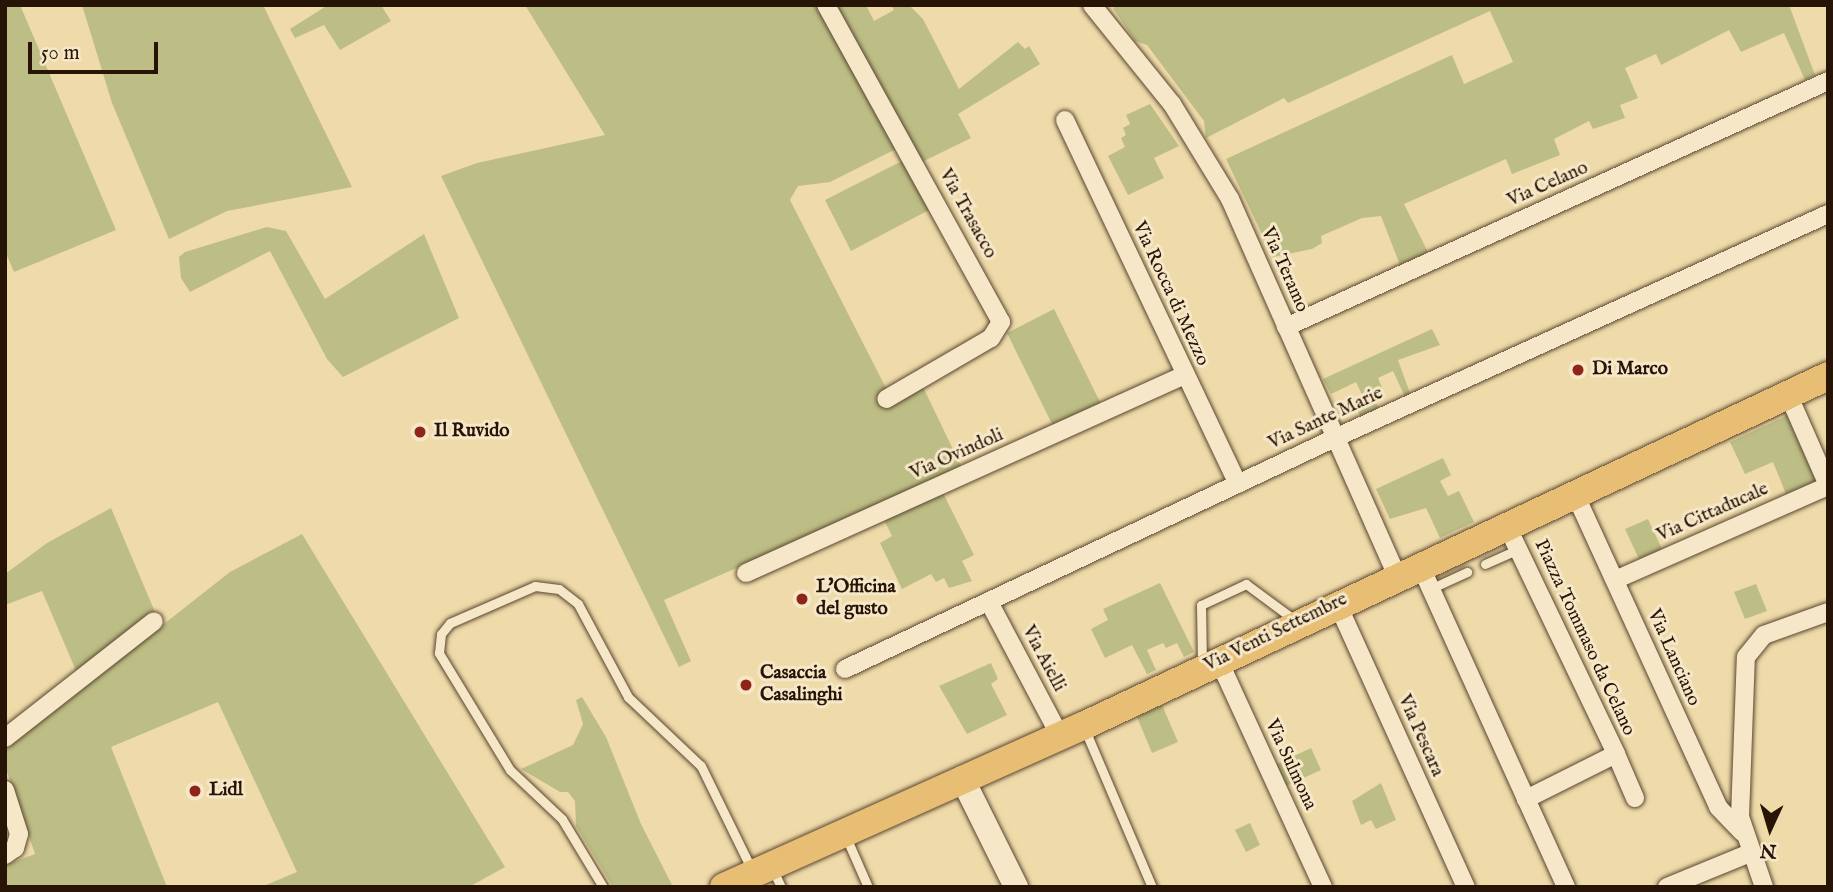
<!DOCTYPE html>
<html>
<head>
<meta charset="utf-8">
<style>
	body { margin:0 }
	#map { position:relative; width:1833px; height:892px; overflow:hidden; background:#efdaa9; font-family:"IM FELL English",serif }
	div>[style] { position:absolute }
	.green>* { inset:0; background:#bdbe85 }
	.roads { filter:drop-shadow(0 0 2px #594630) drop-shadow(0 0 2px #594630) }
	.lane>* { height:9px; margin:-4.5px; padding:0 4.5px; transform-origin:4.5px; border-radius:4.5px; background:#f5e7c7 }
	.street>* { height:18px; margin:-9px; padding:0 9px; transform-origin:9px; border-radius:9px; background:#f5e7c7 }
	.secondary>* { height:24px; margin:-12px; padding:0 12px; transform-origin:12px; border-radius:12px; background:#f5e7c7 }
	.primary>* { height:28px; margin:-14px; padding:0 14px; transform-origin:14px; border-radius:14px; background:#e8bd74 }
	.dots>* { width:19px; height:19px; translate:-50% -50%; box-sizing:border-box; border:4px solid #f5e7c7; border-radius:50% }
	span { translate:-50% -50%; white-space:nowrap; text-align:center; line-height:1.15; -webkit-text-stroke:6px #f5e7c7; paint-order:stroke }
	.street-label { font-size:19px; color:#271407 }
	.poi-label { font-size:19px; color:#271407; font-weight:700 }
	.left { translate:0 -50%; text-align:left }
	.frame { position:absolute; inset:0; border:7px solid #271407; pointer-events:none }
	.north { position:absolute; left:1735px; top:794px; width:70px; height:70px; -webkit-text-stroke:5px #f5e7c7; paint-order:stroke; rotate:184deg; font-size:19px; font-weight:700; line-height:28px; text-align:center; color:#271407 }
	.north::after { content:''; display:block; margin:auto; width:24px; height:32px; background:#271407; clip-path:polygon(50% 0,100% 100%,50% 72%,0 100%) }
	.scale { position:absolute; left:28px; top:42px; width:130px; height:32px; box-sizing:border-box; border:4px solid #271407; border-top:0; padding-left:9px; font-size:21px; line-height:24px; white-space:nowrap; color:#271407; -webkit-text-stroke:5px #f5e7c7; paint-order:stroke }
</style>
</head>
<body>
<div id="map">
	<div class="green">
		<i style="clip-path:polygon(5px 5px,20px 5px,116px 230px,14px 272px,5px 251px)"></i>
		<i style="clip-path:polygon(82px 5px,263px 5px,352px 187px,227px 211px,169px 239px,112px 103px)"></i>
		<i style="clip-path:polygon(328px 5px,381px 5px,391px 21px,340px 50px,324px 25px,295px 38px,290px 29px)"></i>
		<i style="clip-path:polygon(525px 5px,819px 5px,896px 149px,830px 182px,798px 186px,790px 200px,887px 390px,876px 398px,884px 409px,923px 387px,962px 468px,664px 600px,691px 661px,679px 667px,441px 176px,477px 163px,605px 135px)"></i>
		<i style="clip-path:polygon(837px 5px,866px 5px,874px 21px,894px 10px,891px 5px,909px 5px,923px 19px,959px 89px,1018px 42px,1025px 49px,1029px 46px,1040px 64px,958px 114px,971px 138px,922px 162px)"></i>
		<i style="clip-path:polygon(1118px 5px,1789px 5px,1815px 75px,1805px 80px,1784px 33px,1741px 52px,1729px 30px,1661px 65px,1656px 54px,1625px 68px,1638px 98px,1620px 105px,1625px 118px,1593px 129px,1589px 121px,1554px 139px,1560px 155px,1512px 174px,1506px 159px,1404px 204px,1428px 252px,1400px 265px,1381px 216px,1362px 218px,1321px 236px,1322px 243px,1312px 249px,1273px 257px,1226px 159px,1452px 55px,1464px 84px,1513px 62px,1490px 11px,1288px 103px,1284px 98px,1206px 138px,1204px 121px,1147px 45px,1135px 41px,1113px 8px)"></i>
		<i style="clip-path:polygon(1150px 104px,1179px 146px,1154px 158px,1164px 178px,1128px 195px,1108px 156px,1125px 147px,1121px 138px,1126px 135px,1123px 128px,1130px 124px,1126px 115px)"></i>
		<i style="clip-path:polygon(902px 161px,931px 209px,851px 251px,825px 200px)"></i>
		<i style="clip-path:polygon(267px 227px,286px 231px,325px 299px,424px 234px,459px 318px,343px 377px,327px 359px,270px 251px,190px 292px,181px 278px,179px 257px,185px 252px)"></i>
		<i style="clip-path:polygon(1054px 309px,1101px 404px,1054px 428px,1007px 333px)"></i>
		<i style="clip-path:polygon(1432px 329px,1440px 345px,1398px 360px,1411px 396px,1406px 399px,1393px 371px,1378px 378px,1383px 390px,1373px 396px,1380px 411px,1362px 419px,1355px 406px,1365px 401px,1356px 382px,1331px 394px,1323px 379px)"></i>
		<i style="clip-path:polygon(1788px 415px,1818px 480px,1786px 494px,1773px 462px,1745px 474px,1730px 442px)"></i>
		<i style="clip-path:polygon(1443px 458px,1451px 475px,1440px 481px,1448px 496px,1459px 491px,1474px 522px,1440px 538px,1426px 508px,1390px 519px,1376px 489px)"></i>
		<i style="clip-path:polygon(943px 493px,974px 555px,962px 561px,972px 581px,949px 588px,944px 578px,936px 582px,931px 574px,902px 589px,880px 543px,892px 536px,884px 520px)"></i>
		<i style="clip-path:polygon(111px 508px,155px 612px,77px 673px,42px 591px,5px 605px,5px 574px,47px 543px)"></i>
		<i style="clip-path:polygon(1648px 519px,1662px 549px,1639px 559px,1625px 529px)"></i>
		<i style="clip-path:polygon(302px 534px,505px 867px,469px 887px,261px 887px,297px 872px,218px 702px,111px 747px,167px 887px,5px 887px,5px 865px,35px 854px,5px 766px,5px 749px,230px 572px)"></i>
		<i style="clip-path:polygon(1160px 583px,1194px 652px,1184px 657px,1177px 643px,1166px 648px,1163px 643px,1147px 650px,1156px 670px,1147px 674px,1132px 645px,1105px 658px,1091px 629px,1108px 620px,1103px 609px)"></i>
		<i style="clip-path:polygon(1756px 584px,1767px 611px,1745px 619px,1734px 592px)"></i>
		<i style="clip-path:polygon(991px 663px,998px 679px,991px 684px,1007px 715px,967px 734px,939px 686px)"></i>
		<i style="clip-path:polygon(582px 697px,606px 737px,641px 824px,673px 887px,613px 887px,576px 826px,575px 801px,568px 792px,560px 792px,521px 769px,573px 745px,583px 724px,576px 700px)"></i>
		<i style="clip-path:polygon(1162px 705px,1178px 742px,1152px 753px,1137px 717px)"></i>
		<i style="clip-path:polygon(1311px 748px,1321px 770px,1286px 786px,1275px 765px)"></i>
		<i style="clip-path:polygon(1381px 783px,1396px 820px,1376px 829px,1371px 820px,1361px 825px,1352px 801px)"></i>
		<i style="clip-path:polygon(1250px 823px,1260px 845px,1246px 852px,1235px 830px)"></i>
	</div>
	<div class="roads">
		<div class="lane">
			<i style="left:1485px;top:564px;width:36px;rotate:-24deg"></i>
			<i style="left:1430px;top:589px;width:41px;rotate:-24.7deg"></i>
			<i style="left:1202px;top:663px;width:58px;rotate:-91deg"></i>
			<i style="left:1201px;top:605px;width:50px;rotate:-25deg"></i>
			<i style="left:1246px;top:584px;width:62px;rotate:36.5deg"></i>
			<i style="left:1085px;top:730px;width:171px;rotate:66.9deg"></i>
			<i style="left:846px;top:837px;width:55px;rotate:66.3deg"></i>
			<i style="left:773px;top:870px;width:19px;rotate:65deg"></i>
			<i style="left:603px;top:887px;width:79px;rotate:-121.1deg"></i>
			<i style="left:562px;top:819px;width:71px;rotate:-136.7deg"></i>
			<i style="left:510px;top:770px;width:137px;rotate:-121.3deg"></i>
			<i style="left:439px;top:653px;width:19px;rotate:-84deg"></i>
			<i style="left:441px;top:634px;width:14px;rotate:-51deg"></i>
			<i style="left:450px;top:623px;width:93px;rotate:-23.5deg"></i>
			<i style="left:535px;top:586px;width:24px;rotate:7deg"></i>
			<i style="left:559px;top:589px;width:24px;rotate:38deg"></i>
			<i style="left:578px;top:604px;width:106px;rotate:61.7deg"></i>
			<i style="left:628px;top:697px;width:100px;rotate:43.4deg"></i>
			<i style="left:701px;top:766px;width:116px;rotate:63.9deg"></i>
		</div>
		<div class="street">
			<i style="left:826px;top:5px;width:362px;rotate:61.1deg"></i>
			<i style="left:1001px;top:322px;width:19px;rotate:122deg"></i>
			<i style="left:991px;top:338px;width:121px;rotate:149.8deg"></i>
			<i style="left:1092px;top:5px;width:127px;rotate:51.1deg"></i>
			<i style="left:1172px;top:104px;width:111px;rotate:58.6deg"></i>
			<i style="left:1230px;top:199px;width:411px;rotate:66.1deg"></i>
			<i style="left:1065px;top:120px;width:403px;rotate:64.6deg"></i>
			<i style="left:1286px;top:327px;width:595px;rotate:-24.41deg"></i>
			<i style="left:1788px;top:394px;width:99px;rotate:66.3deg"></i>
			<i style="left:1575px;top:494px;width:344px;rotate:65.4deg"></i>
			<i style="left:1718px;top:807px;width:35px;rotate:46deg"></i>
			<i style="left:1507px;top:526px;width:253px;rotate:64.4deg"></i>
			<i style="left:1616px;top:754px;width:101px;rotate:153.4deg"></i>
			<i style="left:1420px;top:565px;width:354px;rotate:65.6deg"></i>
			<i style="left:746px;top:573px;width:482px;rotate:-24.3deg"></i>
			<i style="left:1615px;top:580px;width:233px;rotate:-23.8deg"></i>
			<i style="left:989px;top:602px;width:152px;rotate:62.1deg"></i>
			<i style="left:1337px;top:603px;width:312px;rotate:65.6deg"></i>
			<i style="left:1219px;top:661px;width:249px;rotate:65.3deg"></i>
			<i style="left:845px;top:669px;width:542px;rotate:-25.24deg"></i>
			<i style="left:1335px;top:438px;width:542px;rotate:-24.44deg"></i>
			<i style="left:5px;top:738px;width:189px;rotate:-38.1deg"></i>
			<i style="left:1616px;top:754px;width:48px;rotate:66.6deg"></i>
			<i style="left:5px;top:790px;width:46px;rotate:72.3deg"></i>
			<i style="left:19px;top:834px;width:15px;rotate:106deg"></i>
			<i style="left:15px;top:848px;width:12px;rotate:145deg"></i>
			<i style="left:1667px;top:887px;width:90px;rotate:-22.3deg"></i>
			<i style="left:1764px;top:887px;width:74px;rotate:-108.9deg"></i>
			<i style="left:1740px;top:817px;width:160px;rotate:-87.9deg"></i>
			<i style="left:1746px;top:657px;width:28px;rotate:-51deg"></i>
			<i style="left:1764px;top:635px;width:68px;rotate:-19.8deg"></i>
		</div>
		<div class="secondary">
			<i style="left:962px;top:778px;width:122px;rotate:63.6deg"></i>
		</div>
		<div class="primary">
			<i style="left:724px;top:887px;width:393px;rotate:-24.2deg"></i>
			<i style="left:1083px;top:726px;width:823px;rotate:-25.16deg"></i>
		</div>
	</div>
	<div class="dots">
		<i style="left:1578px;top:370px;background:#8f2418"></i>
		<i style="left:420px;top:432px;background:#8f2418"></i>
		<i style="left:802px;top:599px;background:#8f2418"></i>
		<i style="left:746px;top:685px;background:#8f2418"></i>
		<i style="left:195px;top:791px;background:#8f2418"></i>
	</div>
	<div class="street-label">
		<span style="left:1548px;top:185px;rotate:-24deg">Via Celano</span>
		<span style="left:967px;top:214px;rotate:61deg">Via Trasacco</span>
		<span style="left:1284px;top:270px;rotate:66deg">Via Teramo</span>
		<span style="left:1170px;top:294px;rotate:65deg">Via Rocca di Mezzo</span>
		<span style="left:1326px;top:419px;rotate:-25deg">Via Sante Marie</span>
		<span style="left:957px;top:455px;rotate:-24deg">Via Ovindoli</span>
		<span style="left:1713px;top:513px;rotate:-24deg">Via Cittaducale</span>
		<span style="left:1276px;top:633px;rotate:-26deg">Via Venti Settembre</span>
		<span style="left:1584px;top:638px;rotate:65deg">Piazza Tommaso da Celano</span>
		<span style="left:1673px;top:658px;rotate:66deg">Via Lanciano</span>
		<span style="left:1043px;top:659px;rotate:62deg">Via Aielli</span>
		<span style="left:1420px;top:736px;rotate:66deg">Via Pescara</span>
		<span style="left:1290px;top:765px;rotate:65deg">Via Sulmona</span>
	</div>
	<div class="poi-label">
		<span class="left" style="left:1592px;top:370px">Di Marco</span>
		<span class="left" style="left:434px;top:432px">Il Ruvido</span>
		<span class="left" style="left:816px;top:599px">L'Officina<br>del gusto</span>
		<span class="left" style="left:760px;top:685px">Casaccia<br>Casalinghi</span>
		<span class="left" style="left:209px;top:791px">Lidl</span>
	</div>
	<div class="frame"></div>
	<div class="north">N</div>
	<div class="scale">50 m</div>
</div>
</body>
</html>
